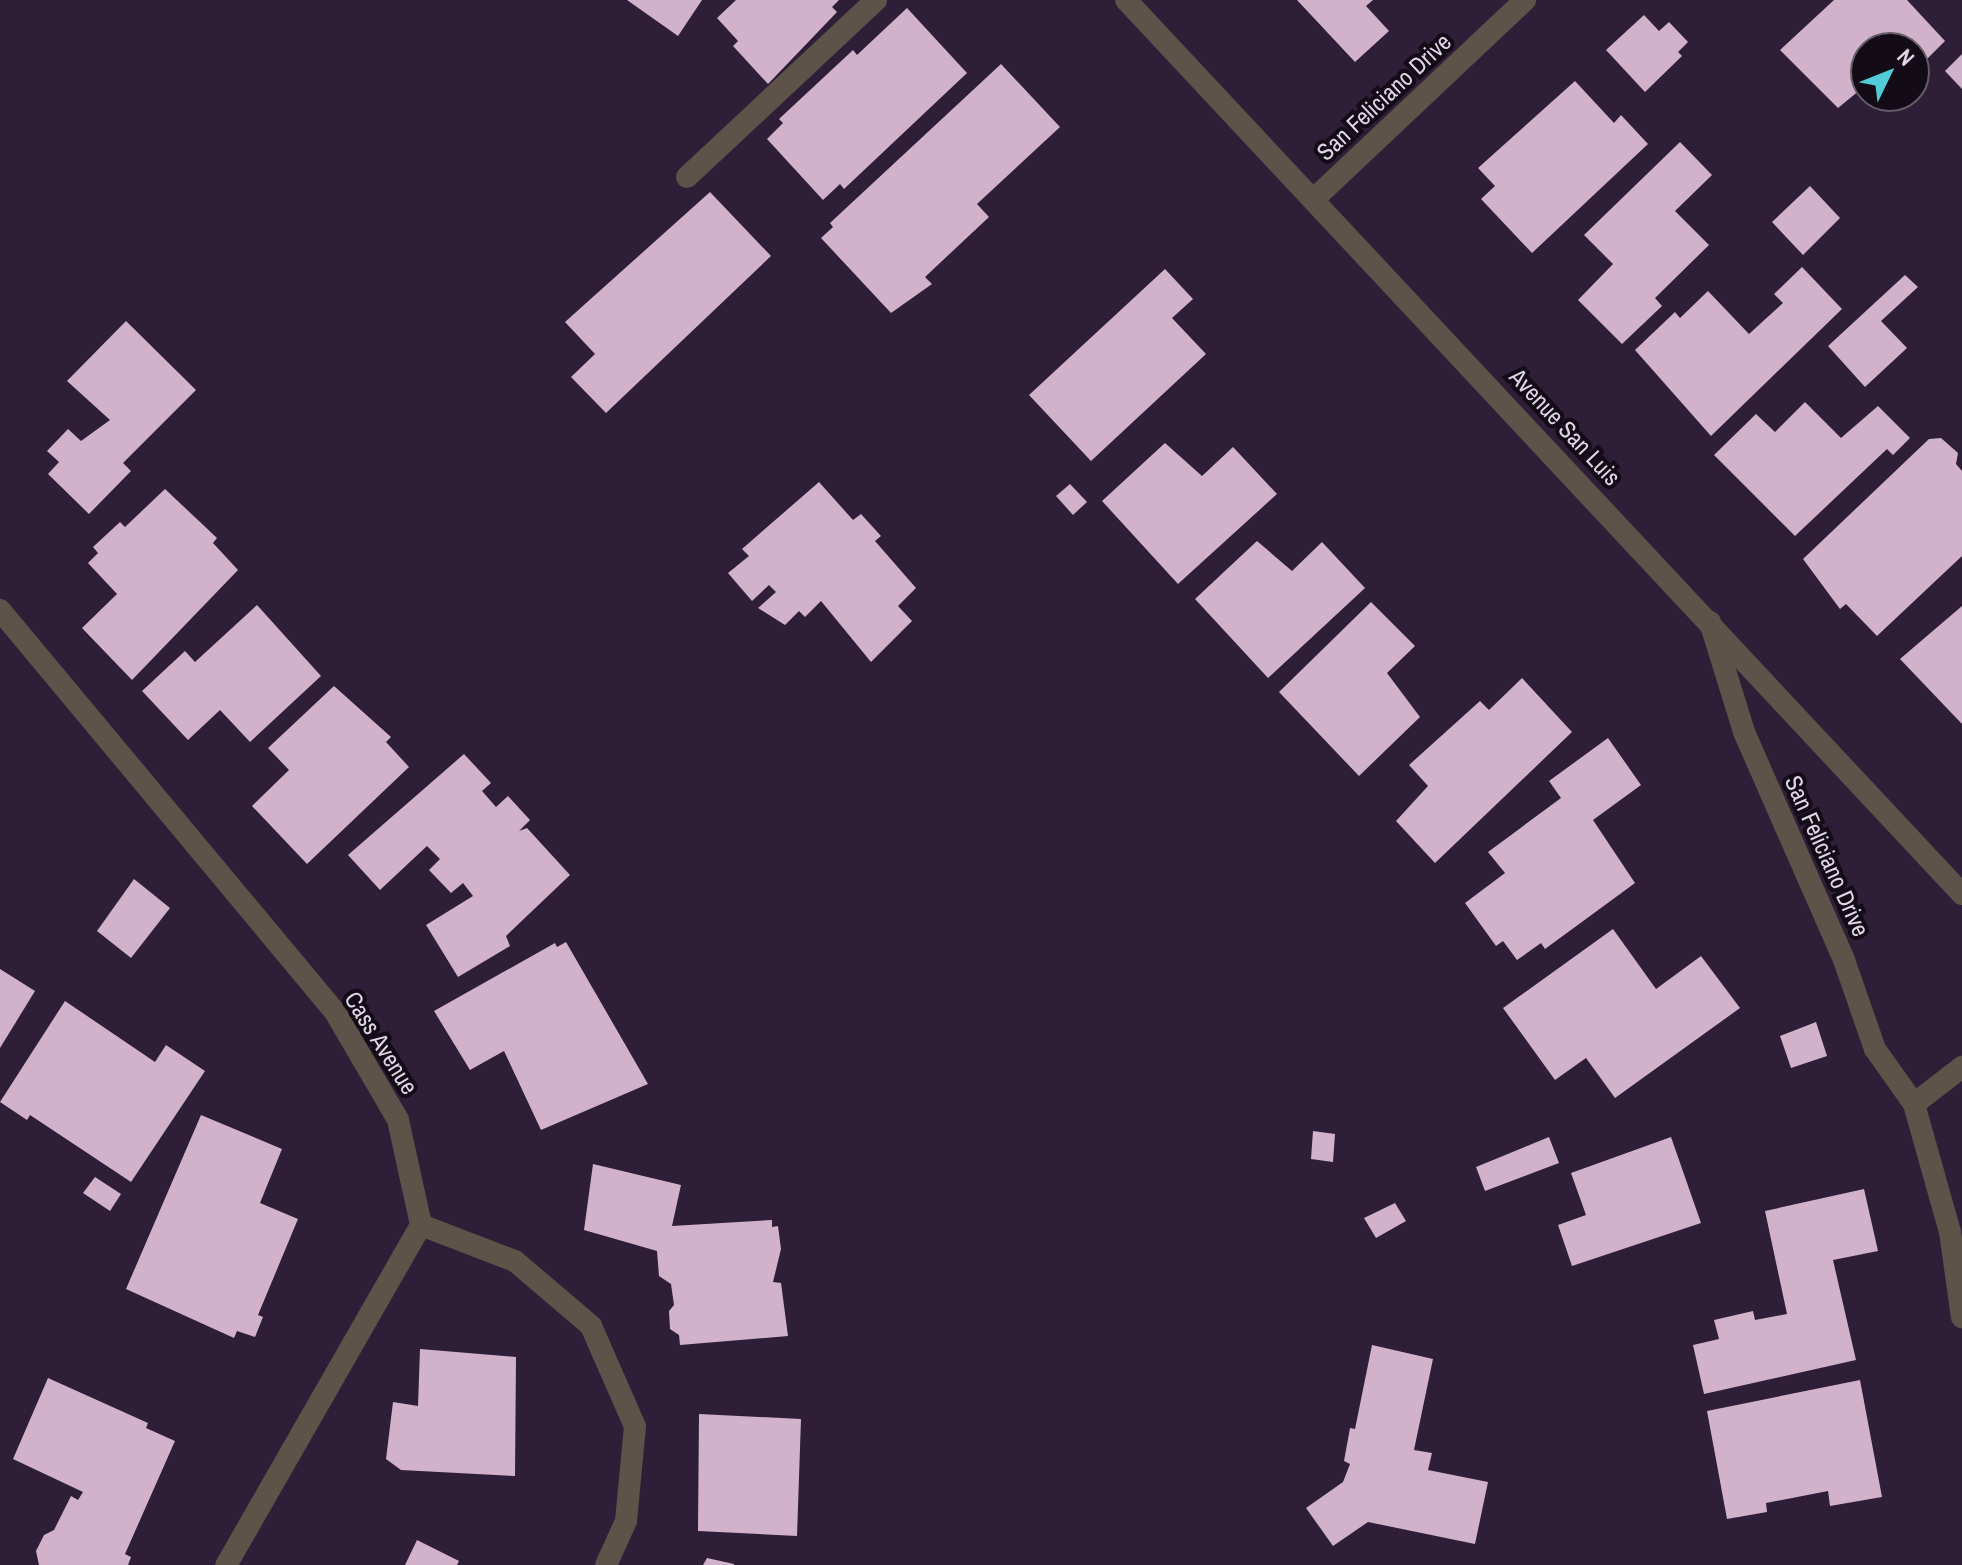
<!DOCTYPE html>
<html>
<head>
<meta charset="utf-8">
<style>
	body { margin:0 }
	#map { position:relative; width:1962px; height:1565px; overflow:hidden; background:#2e1e37; font-family:"Archivo Narrow",sans-serif }
	div>[style] { position:absolute }
	.building>* { inset:0; background:#d2b2ca }
	.service>* { height:22px; margin:-11px; padding:0 11px; transform-origin:11px; border-radius:11px; background:#5e5349 }
	.minor>* { height:22px; margin:-11px; padding:0 11px; transform-origin:11px; border-radius:11px; background:#5e5349 }
	.tertiary>* { height:22px; margin:-11px; padding:0 11px; transform-origin:11px; border-radius:11px; background:#5e5349 }
	span { translate:-50% -50%; white-space:nowrap; text-align:center; line-height:1.15; -webkit-text-stroke:8px #130c17; paint-order:stroke }
	.street-label { font-size:24px; color:#dfd5e5 }
	.north { position:absolute; left:1850px; top:32px; width:80px; height:80px; box-sizing:border-box; background:#130c17; border:2px solid #655c69; border-radius:50%; rotate:47deg; font-size:22px; font-weight:700; line-height:32px; text-align:center; color:#dfd5e5 }
	.north::after { content:''; display:block; margin:auto; width:28px; height:36px; background:#52cbd8; clip-path:polygon(50% 0,100% 100%,50% 72%,0 100%) }
</style>
</head>
<body>
<div id="map">
	<div class="building">
		<i style="clip-path:polygon(627px 0,702px 0,678px 36px)"></i>
		<i style="clip-path:polygon(736px 0,839px 0,832px 7px,837px 12px,768px 84px,733px 46px,738px 41px,717px 18px)"></i>
		<i style="clip-path:polygon(1297px 0,1373px 0,1366px 6px,1389px 31px,1355px 62px)"></i>
		<i style="clip-path:polygon(1834px 0,1907px 0,1945px 41px,1914px 72px,1914px 48px,1866px 48px,1866px 85px,1838px 108px,1780px 50px)"></i>
		<i style="clip-path:polygon(907px 8px,967px 73px,844px 189px,840px 184px,823px 200px,767px 139px,783px 123px,779px 119px,853px 50px,857px 55px)"></i>
		<i style="clip-path:polygon(1644px 15px,1659px 31px,1669px 22px,1688px 42px,1678px 52px,1682px 56px,1645px 92px,1606px 50px)"></i>
		<i style="clip-path:polygon(1962px 54px,1962px 89px,1945px 71px)"></i>
		<i style="clip-path:polygon(1001px 64px,1060px 127px,977px 204px,989px 217px,925px 277px,932px 284px,891px 313px,821px 238px,833px 227px,830px 223px)"></i>
		<i style="clip-path:polygon(1575px 81px,1614px 123px,1621px 115px,1648px 144px,1532px 253px,1481px 199px,1495px 186px,1478px 168px)"></i>
		<i style="clip-path:polygon(1680px 142px,1712px 175px,1675px 211px,1709px 245px,1655px 298px,1662px 306px,1622px 344px,1578px 300px,1613px 264px,1584px 235px)"></i>
		<i style="clip-path:polygon(1810px 186px,1840px 218px,1803px 255px,1772px 222px)"></i>
		<i style="clip-path:polygon(710px 192px,771px 256px,606px 413px,571px 377px,595px 354px,565px 322px)"></i>
		<i style="clip-path:polygon(1802px 267px,1842px 309px,1711px 436px,1635px 350px,1675px 312px,1680px 318px,1708px 291px,1749px 334px,1783px 303px,1774px 294px)"></i>
		<i style="clip-path:polygon(1165px 269px,1193px 299px,1172px 318px,1206px 354px,1091px 461px,1029px 395px)"></i>
		<i style="clip-path:polygon(1905px 275px,1918px 287px,1881px 321px,1907px 348px,1865px 387px,1828px 346px)"></i>
		<i style="clip-path:polygon(126px 321px,196px 390px,123px 463px,131px 471px,89px 514px,48px 474px,59px 462px,47px 451px,68px 429px,81px 441px,110px 420px,67px 381px)"></i>
		<i style="clip-path:polygon(1805px 402px,1841px 438px,1878px 406px,1910px 438px,1893px 455px,1887px 449px,1795px 536px,1714px 455px,1756px 414px,1775px 432px)"></i>
		<i style="clip-path:polygon(1941px 438px,1958px 453px,1956px 464px,1962px 471px,1962px 556px,1877px 636px,1846px 604px,1840px 609px,1803px 559px,1929px 439px)"></i>
		<i style="clip-path:polygon(1165px 443px,1202px 476px,1233px 447px,1277px 494px,1178px 584px,1102px 501px)"></i>
		<i style="clip-path:polygon(819px 482px,853px 520px,861px 514px,881px 536px,875px 541px,916px 588px,898px 606px,912px 621px,871px 662px,821px 601px,805px 617px,799px 611px,785px 625px,758px 608px,776px 592px,769px 585px,752px 601px,728px 573px,749px 556px,742px 549px)"></i>
		<i style="clip-path:polygon(1070px 484px,1087px 502px,1073px 515px,1056px 496px)"></i>
		<i style="clip-path:polygon(165px 489px,217px 538px,213px 543px,238px 570px,132px 680px,82px 628px,117px 594px,88px 563px,98px 553px,93px 547px,120px 522px,125px 527px)"></i>
		<i style="clip-path:polygon(1257px 541px,1292px 571px,1322px 542px,1365px 588px,1268px 678px,1195px 599px)"></i>
		<i style="clip-path:polygon(1371px 602px,1415px 646px,1387px 673px,1420px 717px,1359px 776px,1279px 692px)"></i>
		<i style="clip-path:polygon(257px 605px,321px 676px,250px 742px,220px 710px,188px 740px,142px 691px,185px 651px,195px 662px)"></i>
		<i style="clip-path:polygon(1962px 606px,1962px 724px,1900px 659px)"></i>
		<i style="clip-path:polygon(1522px 678px,1572px 732px,1435px 863px,1396px 821px,1428px 786px,1409px 765px,1480px 701px,1489px 710px)"></i>
		<i style="clip-path:polygon(334px 686px,391px 737px,386px 742px,409px 767px,307px 864px,252px 806px,289px 770px,268px 748px)"></i>
		<i style="clip-path:polygon(1608px 738px,1641px 785px,1593px 820px,1635px 883px,1545px 949px,1541px 943px,1517px 960px,1503px 941px,1496px 946px,1465px 903px,1505px 873px,1488px 852px,1561px 798px,1549px 781px)"></i>
		<i style="clip-path:polygon(464px 754px,491px 783px,482px 791px,496px 807px,508px 796px,530px 820px,519px 831px,527px 828px,570px 875px,506px 936px,510px 946px,458px 977px,426px 925px,473px 896px,463px 883px,451px 893px,429px 870px,440px 859px,427px 846px,380px 890px,348px 855px)"></i>
		<i style="clip-path:polygon(134px 879px,170px 908px,131px 958px,97px 931px)"></i>
		<i style="clip-path:polygon(1613px 929px,1656px 989px,1701px 956px,1740px 1008px,1615px 1098px,1586px 1058px,1555px 1080px,1503px 1008px)"></i>
		<i style="clip-path:polygon(566px 942px,648px 1084px,541px 1130px,504px 1051px,470px 1070px,434px 1011px,555px 943px,557px 947px)"></i>
		<i style="clip-path:polygon(0 969px,35px 991px,0 1048px)"></i>
		<i style="clip-path:polygon(65px 1001px,155px 1062px,166px 1045px,205px 1071px,131px 1182px,30px 1115px,27px 1120px,0 1102px)"></i>
		<i style="clip-path:polygon(1816px 1022px,1827px 1056px,1791px 1068px,1780px 1036px)"></i>
		<i style="clip-path:polygon(201px 1115px,282px 1149px,260px 1203px,298px 1219px,258px 1315px,263px 1317px,255px 1337px,237px 1331px,234px 1338px,126px 1289px)"></i>
		<i style="clip-path:polygon(1313px 1131px,1335px 1134px,1333px 1162px,1311px 1159px)"></i>
		<i style="clip-path:polygon(1549px 1137px,1559px 1163px,1485px 1191px,1476px 1167px)"></i>
		<i style="clip-path:polygon(1671px 1137px,1701px 1223px,1572px 1266px,1558px 1225px,1586px 1215px,1571px 1173px)"></i>
		<i style="clip-path:polygon(593px 1164px,681px 1185px,672px 1226px,772px 1220px,772px 1227px,778px 1226px,781px 1249px,773px 1282px,781px 1283px,788px 1336px,680px 1345px,679px 1335px,670px 1329px,669px 1311px,674px 1305px,671px 1284px,659px 1276px,657px 1251px,584px 1230px)"></i>
		<i style="clip-path:polygon(95px 1177px,121px 1194px,110px 1211px,83px 1193px)"></i>
		<i style="clip-path:polygon(1864px 1189px,1878px 1251px,1833px 1260px,1856px 1360px,1704px 1394px,1693px 1345px,1719px 1339px,1714px 1320px,1753px 1311px,1755px 1320px,1787px 1314px,1765px 1211px)"></i>
		<i style="clip-path:polygon(1395px 1203px,1406px 1221px,1376px 1238px,1364px 1218px)"></i>
		<i style="clip-path:polygon(1372px 1345px,1433px 1359px,1414px 1450px,1432px 1453px,1428px 1470px,1488px 1482px,1475px 1544px,1368px 1522px,1333px 1546px,1306px 1508px,1343px 1482px,1350px 1464px,1344px 1461px,1350px 1428px,1355px 1429px)"></i>
		<i style="clip-path:polygon(420px 1349px,516px 1357px,515px 1476px,401px 1470px,386px 1459px,393px 1402px,418px 1406px)"></i>
		<i style="clip-path:polygon(48px 1378px,148px 1423px,146px 1428px,175px 1441px,125px 1554px,131px 1557px,128px 1565px,39px 1565px,36px 1551px,44px 1535px,54px 1530px,71px 1496px,78px 1500px,83px 1492px,13px 1459px)"></i>
		<i style="clip-path:polygon(1860px 1380px,1882px 1497px,1830px 1506px,1828px 1491px,1766px 1503px,1767px 1512px,1727px 1519px,1707px 1411px)"></i>
		<i style="clip-path:polygon(699px 1414px,801px 1419px,797px 1536px,698px 1531px)"></i>
		<i style="clip-path:polygon(417px 1540px,459px 1561px,457px 1565px,405px 1565px)"></i>
		<i style="clip-path:polygon(707px 1558px,734px 1564px,734px 1565px,703px 1565px)"></i>
	</div>
	<div class="service">
		<i style="left:687px;top:177px;width:259px;rotate:-43.1deg"></i>
	</div>
	<div class="minor">
		<i style="left:1314px;top:199px;width:290px;rotate:-43.3deg"></i>
		<i style="left:0;top:610px;width:523px;rotate:50.19deg"></i>
		<i style="left:335px;top:1012px;width:125px;rotate:59.7deg"></i>
		<i style="left:398px;top:1120px;width:107px;rotate:77.6deg"></i>
		<i style="left:421px;top:1225px;width:392px;rotate:119.8deg"></i>
		<i style="left:1710px;top:622px;width:115px;rotate:72.8deg"></i>
		<i style="left:1744px;top:732px;width:249px;rotate:66.3deg"></i>
		<i style="left:1844px;top:960px;width:94px;rotate:70.8deg"></i>
		<i style="left:1875px;top:1049px;width:67px;rotate:54.7deg"></i>
		<i style="left:1914px;top:1104px;width:61px;rotate:-37.6deg"></i>
		<i style="left:421px;top:1225px;width:101px;rotate:21deg"></i>
		<i style="left:515px;top:1261px;width:100px;rotate:40.5deg"></i>
		<i style="left:591px;top:1326px;width:109px;rotate:66.3deg"></i>
		<i style="left:635px;top:1426px;width:95px;rotate:95.4deg"></i>
		<i style="left:626px;top:1521px;width:48px;rotate:114.4deg"></i>
	</div>
	<div class="tertiary">
		<i style="left:1126px;top:0;width:1224px;rotate:46.92deg"></i>
		<i style="left:1914px;top:1104px;width:133px;rotate:74.3deg"></i>
		<i style="left:1950px;top:1232px;width:86px;rotate:82deg"></i>
	</div>
	<div class="street-label">
		<span style="left:1384px;top:97px;rotate:-43deg">San Feliciano Drive</span>
		<span style="left:1565px;top:427px;rotate:47deg">Avenue San Luis</span>
		<span style="left:1827px;top:856px;rotate:66deg">San Feliciano Drive</span>
		<span style="left:381px;top:1043px;rotate:58deg">Cass Avenue</span>
	</div>
	<div class="north">N</div>
</div>
</body>
</html>
